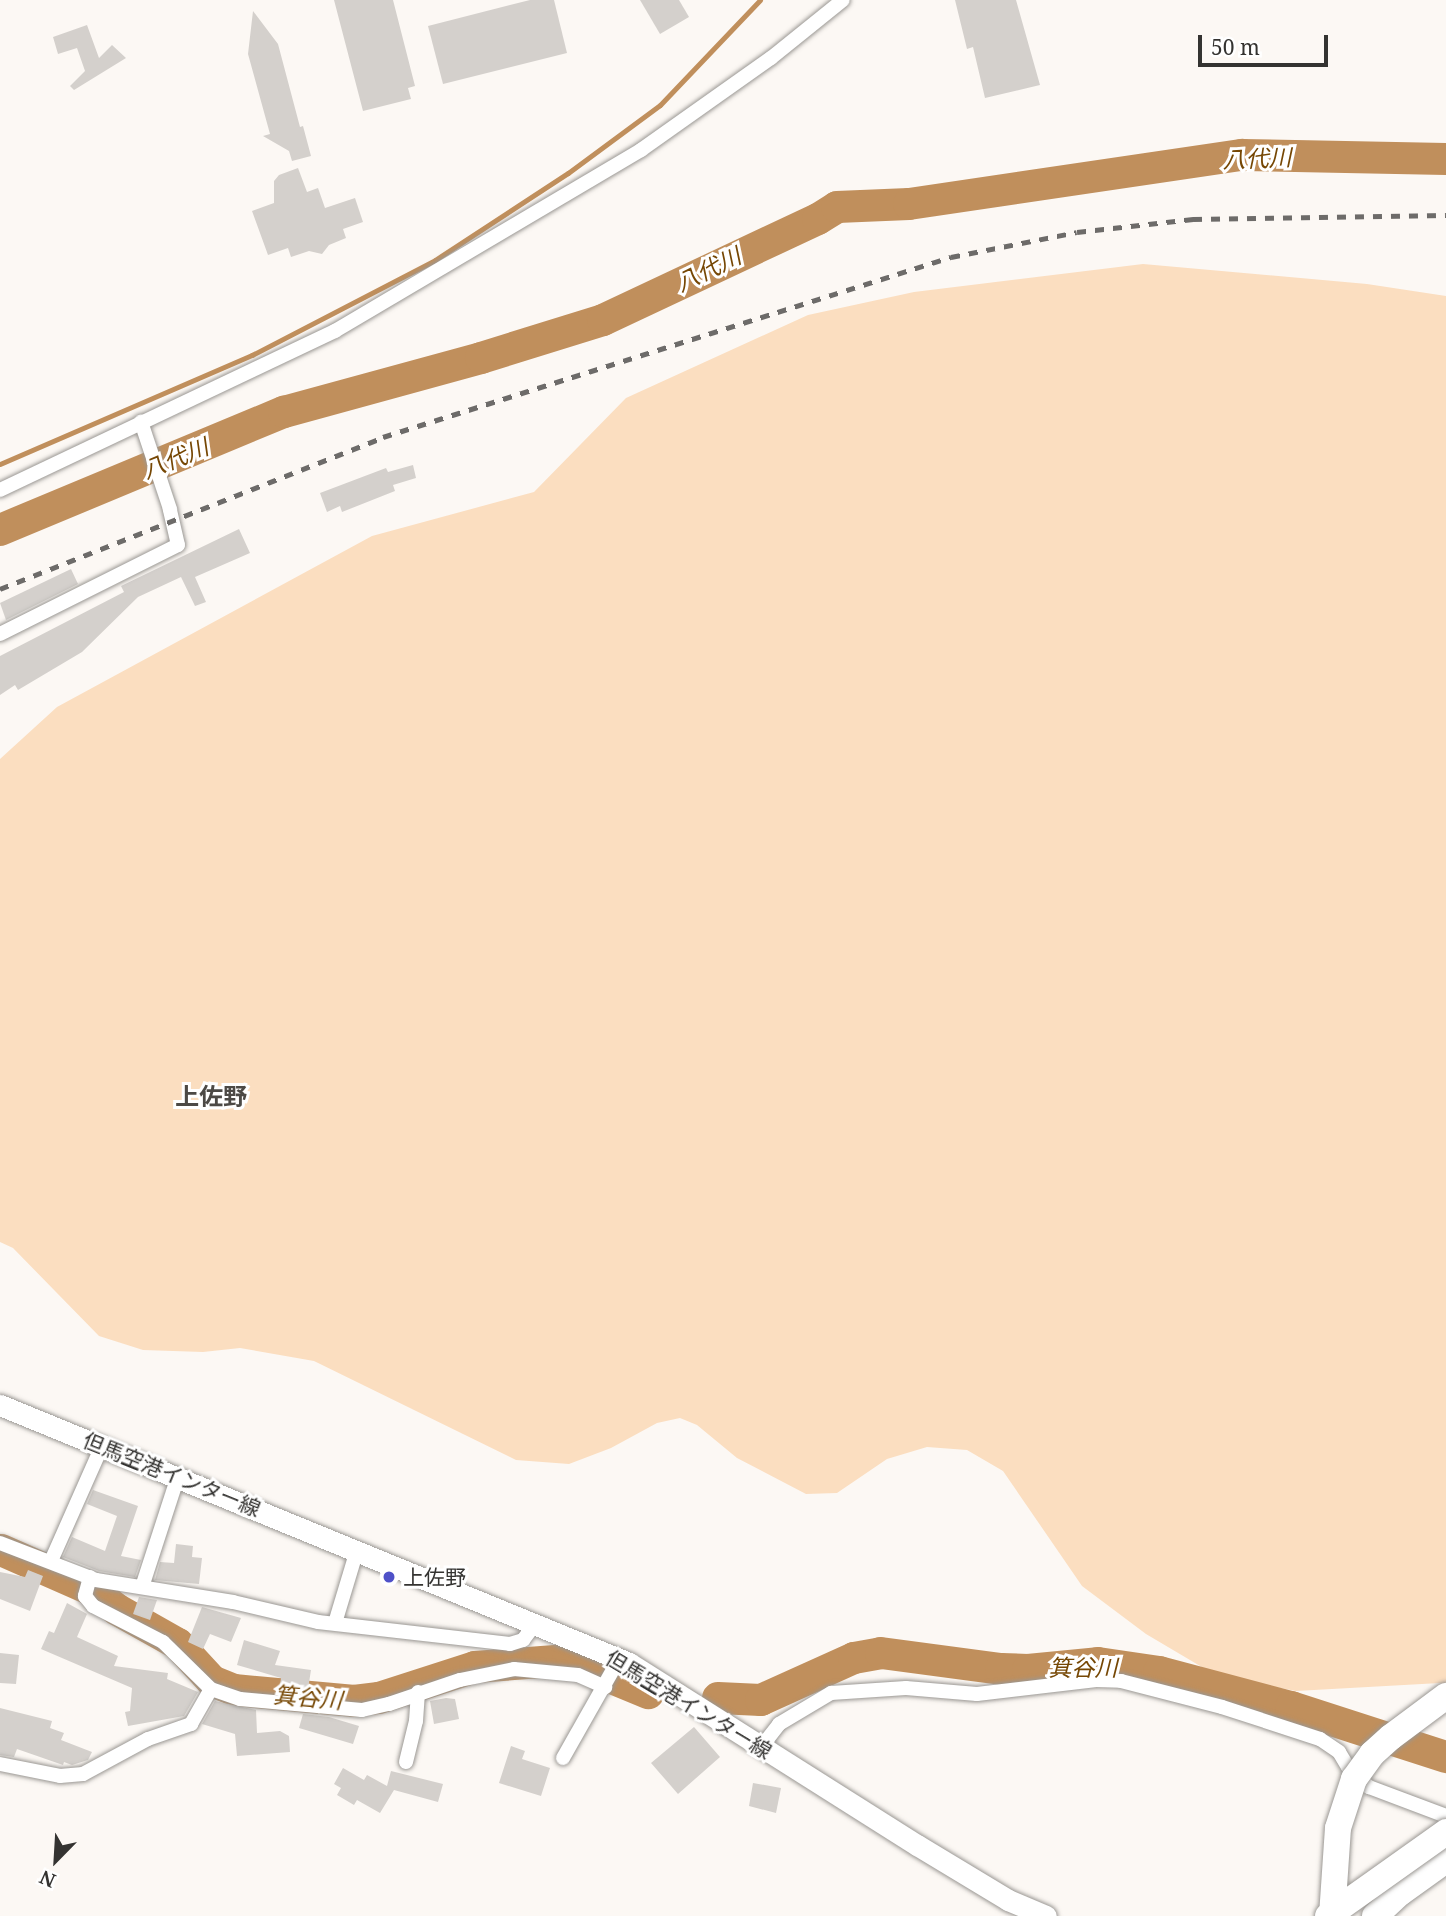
<!DOCTYPE html>
<html>
<head>
<meta charset="utf-8">
<style>
	body { margin:0 }
	#map { position:relative; width:1446px; height:1916px; overflow:hidden; background:#fcf8f4; font-family:"Noto Serif","Noto Sans JP",serif }
	div>[style] { position:absolute }
	.green>* { inset:0; background:#fbdec0 }
	.stream>* { height:5px; margin:-2.5px; padding:0 2.5px; transform-origin:2.5px; border-radius:2.5px; background:#c08f5c }
	.river>* { height:32px; margin:-16px; padding:0 16px; transform-origin:16px; border-radius:16px; background:#c08f5c }
	.building>* { inset:0; background:#d4d0cc }
	.roads { filter:drop-shadow(0 0 2px #9a9793) drop-shadow(0 0 2px #9a9793) }
	.minor>* { height:14px; margin:-7px; padding:0 7px; transform-origin:7px; border-radius:7px; background:#fff }
	.secondary>* { height:21px; margin:-10.5px; padding:0 10.5px; transform-origin:10.5px; border-radius:10.5px; background:#fff }
	.motorway>* { height:26px; margin:-13px; padding:0 13px; transform-origin:13px; border-radius:13px; background:#fff }
	.rail>* { height:5px; margin-top:-2.5px; transform-origin:0; background:repeating-linear-gradient(90deg,#6d6b69 0 9px,transparent 0 18px) }
	.bridges { filter:drop-shadow(0 0 2px #9a9793) drop-shadow(0 0 2px #9a9793) }
	.motorway-bridge>* { height:26px; margin:-13px; padding:0 13px; transform-origin:13px; border-radius:13px; background:#fff }
	.dots>* { width:19px; height:19px; translate:-50% -50%; box-sizing:border-box; border:4px solid #fff; border-radius:50% }
	span { translate:-50% -50%; white-space:nowrap; text-align:center; line-height:1.15; -webkit-text-stroke:6px #fff; paint-order:stroke }
	.street-label { font-size:21px; color:#343331 }
	.poi-label { font-size:21px; color:#343331 }
	.left { translate:0 -50%; text-align:left }
	.water-label { font-size:23px; color:#764704; font-style:italic }
	.quarter-label { font-size:24px; color:#4c4945; font-weight:700 }
	.north { position:absolute; left:21px; top:1825px; width:70px; height:70px; -webkit-text-stroke:5px #fff; paint-order:stroke; rotate:204deg; font-size:19px; font-weight:700; line-height:28px; text-align:center; color:#343331 }
	.north::after { content:''; display:block; margin:auto; width:24px; height:32px; background:#343331; clip-path:polygon(50% 0,100% 100%,50% 72%,0 100%) }
	.scale { position:absolute; left:1198px; top:35px; width:130px; height:32px; box-sizing:border-box; border:4px solid #343331; border-top:0; padding-left:9px; font-size:21px; line-height:24px; white-space:nowrap; color:#343331; -webkit-text-stroke:5px #fff; paint-order:stroke }
</style>
</head>
<body>
<div id="map">
	<div class="green">
		<i style="clip-path:polygon(1143px 264px,1367px 284px,1446px 296px,1446px 1686px,1440px 1683px,1296px 1691px,1217px 1676px,1146px 1634px,1082px 1586px,1003px 1471px,967px 1450px,927px 1447px,887px 1459px,837px 1493px,806px 1494px,737px 1458px,697px 1425px,680px 1418px,657px 1423px,611px 1448px,569px 1464px,516px 1460px,314px 1361px,240px 1348px,203px 1352px,143px 1350px,99px 1336px,13px 1248px,0 1242px,0 759px,57px 707px,372px 536px,534px 492px,626px 398px,808px 315px,914px 292px)"></i>
	</div>
	<div class="stream">
		<i style="left:0;top:464px;width:275px;rotate:-23.4deg"></i>
		<i style="left:252px;top:355px;width:206px;rotate:-27.4deg"></i>
		<i style="left:435px;top:260px;width:159px;rotate:-33.2deg"></i>
		<i style="left:568px;top:173px;width:114px;rotate:-36.5deg"></i>
		<i style="left:660px;top:105px;width:145px;rotate:-46.4deg"></i>
	</div>
	<div class="river">
		<i style="left:0;top:530px;width:308px;rotate:-22.6deg"></i>
		<i style="left:284px;top:412px;width:204px;rotate:-15.3deg"></i>
		<i style="left:481px;top:358px;width:128px;rotate:-17.3deg"></i>
		<i style="left:603px;top:320px;width:238px;rotate:-25.2deg"></i>
		<i style="left:818px;top:219px;width:22px;rotate:-32deg"></i>
		<i style="left:837px;top:207px;width:72px;rotate:-2.4deg"></i>
		<i style="left:909px;top:204px;width:337px;rotate:-8.4deg"></i>
		<i style="left:1242px;top:155px;width:204px;rotate:1.1deg"></i>
		<i style="left:1px;top:1550px;width:99px;rotate:23.7deg"></i>
		<i style="left:92px;top:1590px;width:31px;rotate:38deg"></i>
		<i style="left:116px;top:1609px;width:71px;rotate:29.4deg"></i>
		<i style="left:178px;top:1644px;width:50px;rotate:47.4deg"></i>
		<i style="left:212px;top:1681px;width:24px;rotate:22deg"></i>
		<i style="left:234px;top:1690px;width:121px;rotate:5.2deg"></i>
		<i style="left:354px;top:1701px;width:25px;rotate:-7deg"></i>
		<i style="left:379px;top:1698px;width:101px;rotate:-17.9deg"></i>
		<i style="left:475px;top:1667px;width:93px;rotate:-4.3deg"></i>
		<i style="left:568px;top:1660px;width:87px;rotate:22.4deg"></i>
		<i style="left:718px;top:1698px;width:43px;rotate:2.7deg"></i>
		<i style="left:761px;top:1700px;width:102px;rotate:-24.3deg"></i>
		<i style="left:854px;top:1658px;width:27px;rotate:-10deg"></i>
		<i style="left:881px;top:1653px;width:121px;rotate:7.6deg"></i>
		<i style="left:1001px;top:1669px;width:27px;rotate:2deg"></i>
		<i style="left:1028px;top:1670px;width:70px;rotate:-5.7deg"></i>
		<i style="left:1098px;top:1663px;width:62px;rotate:8.4deg"></i>
		<i style="left:1159px;top:1672px;width:137px;rotate:14.9deg"></i>
		<i style="left:1291px;top:1707px;width:163px;rotate:17.9deg"></i>
	</div>
	<div class="building">
		<i style="clip-path:polygon(334px 0,393px 0,415px 86px,408px 88px,411px 99px,363px 111px)"></i>
		<i style="clip-path:polygon(530px 0,554px 0,567px 53px,443px 84px,428px 26px)"></i>
		<i style="clip-path:polygon(640px 0,679px 0,689px 17px,660px 34px)"></i>
		<i style="clip-path:polygon(955px 0,1016px 0,1040px 85px,985px 98px,973px 47px,967px 49px)"></i>
		<i style="clip-path:polygon(253px 11px,278px 44px,300px 127px,303px 126px,311px 156px,292px 161px,289px 151px,263px 136px,270px 134px,248px 54px)"></i>
		<i style="clip-path:polygon(87px 25px,99px 58px,112px 45px,126px 58px,74px 90px,70px 86px,85px 71px,77px 48px,58px 54px,53px 37px)"></i>
		<i style="clip-path:polygon(298px 168px,307px 192px,318px 188px,325px 208px,355px 198px,363px 222px,343px 229px,346px 238px,329px 245px,322px 254px,309px 251px,291px 257px,288px 248px,268px 255px,252px 211px,274px 203px,274px 181px,279px 175px)"></i>
		<i style="clip-path:polygon(413px 465px,416px 478px,393px 485px,395px 491px,342px 512px,340px 506px,327px 512px,320px 493px,386px 468px,388px 472px)"></i>
		<i style="clip-path:polygon(239px 529px,250px 553px,195px 577px,206px 602px,195px 606px,181px 577px,138px 597px,82px 652px,18px 690px,15px 685px,0 695px,0 656px,124px 592px,121px 586px)"></i>
		<i style="clip-path:polygon(71px 569px,78px 584px,6px 620px,0 603px)"></i>
		<i style="clip-path:polygon(93px 1490px,138px 1506px,121px 1556px,141px 1560px,135px 1577px,99px 1571px,63px 1557px,72px 1537px,105px 1551px,117px 1516px,87px 1504px)"></i>
		<i style="clip-path:polygon(176px 1544px,193px 1546px,192px 1557px,202px 1558px,199px 1584px,155px 1580px,160px 1562px,174px 1563px)"></i>
		<i style="clip-path:polygon(28px 1570px,43px 1576px,30px 1611px,0 1599px,0 1572px,25px 1577px)"></i>
		<i style="clip-path:polygon(139px 1597px,157px 1600px,150px 1620px,133px 1614px)"></i>
		<i style="clip-path:polygon(67px 1603px,87px 1614px,77px 1637px,118px 1656px,114px 1666px,168px 1673px,167px 1679px,198px 1692px,184px 1716px,128px 1726px,125px 1712px,130px 1711px,132px 1688px,41px 1649px,49px 1631px,54px 1633px)"></i>
		<i style="clip-path:polygon(202px 1607px,241px 1618px,231px 1642px,210px 1634px,203px 1649px,188px 1642px)"></i>
		<i style="clip-path:polygon(244px 1640px,280px 1651px,275px 1665px,311px 1670px,308px 1689px,280px 1685px,281px 1678px,237px 1665px)"></i>
		<i style="clip-path:polygon(0 1653px,19px 1655px,16px 1684px,0 1683px)"></i>
		<i style="clip-path:polygon(446px 1698px,455px 1699px,459px 1719px,434px 1724px,430px 1701px)"></i>
		<i style="clip-path:polygon(215px 1701px,256px 1710px,257px 1733px,280px 1731px,289px 1736px,290px 1752px,237px 1756px,235px 1734px,202px 1724px)"></i>
		<i style="clip-path:polygon(0 1708px,52px 1721px,50px 1728px,64px 1733px,61px 1740px,92px 1752px,88px 1760px,72px 1765px,64px 1762px,63px 1765px,17px 1749px,14px 1757px,0 1755px)"></i>
		<i style="clip-path:polygon(303px 1714px,329px 1717px,359px 1726px,353px 1744px,299px 1728px)"></i>
		<i style="clip-path:polygon(694px 1727px,720px 1757px,678px 1794px,651px 1763px)"></i>
		<i style="clip-path:polygon(511px 1746px,525px 1751px,522px 1759px,550px 1768px,541px 1796px,499px 1783px)"></i>
		<i style="clip-path:polygon(343px 1768px,364px 1780px,367px 1775px,387px 1786px,391px 1771px,443px 1784px,438px 1802px,394px 1790px,380px 1813px,357px 1800px,354px 1805px,337px 1795px,341px 1788px,334px 1784px)"></i>
		<i style="clip-path:polygon(753px 1783px,781px 1788px,776px 1813px,749px 1806px)"></i>
	</div>
	<div class="roads">
		<div class="minor">
			<i style="left:0;top:490px;width:371px;rotate:-25.4deg"></i>
			<i style="left:335px;top:331px;width:356px;rotate:-30.6deg"></i>
			<i style="left:641px;top:150px;width:159px;rotate:-35.3deg"></i>
			<i style="left:771px;top:58px;width:92px;rotate:-38.9deg"></i>
			<i style="left:0;top:634px;width:199px;rotate:-26.6deg"></i>
			<i style="left:178px;top:545px;width:37px;rotate:-103deg"></i>
			<i style="left:170px;top:509px;width:92px;rotate:-108.4deg"></i>
			<i style="left:0;top:1543px;width:103px;rotate:21.1deg"></i>
			<i style="left:96px;top:1580px;width:139px;rotate:9.1deg"></i>
			<i style="left:233px;top:1602px;width:87px;rotate:13.2deg"></i>
			<i style="left:318px;top:1622px;width:193px;rotate:6.5deg"></i>
			<i style="left:510px;top:1644px;width:14px;rotate:-17deg"></i>
			<i style="left:523px;top:1640px;width:21px;rotate:-53deg"></i>
			<i style="left:51px;top:1561px;width:126px;rotate:-66.1deg"></i>
			<i style="left:90px;top:1577px;width:20px;rotate:105deg"></i>
			<i style="left:85px;top:1596px;width:13px;rotate:51deg"></i>
			<i style="left:93px;top:1606px;width:79px;rotate:27.2deg"></i>
			<i style="left:163px;top:1642px;width:67px;rotate:44.4deg"></i>
			<i style="left:211px;top:1689px;width:31px;rotate:19deg"></i>
			<i style="left:240px;top:1699px;width:122px;rotate:5.2deg"></i>
			<i style="left:362px;top:1710px;width:28px;rotate:-13deg"></i>
			<i style="left:389px;top:1704px;width:75px;rotate:-18.7deg"></i>
			<i style="left:460px;top:1680px;width:55px;rotate:-11.5deg"></i>
			<i style="left:514px;top:1669px;width:64px;rotate:5.4deg"></i>
			<i style="left:578px;top:1675px;width:30px;rotate:24deg"></i>
			<i style="left:142px;top:1587px;width:117px;rotate:-72deg"></i>
			<i style="left:335px;top:1623px;width:76px;rotate:-73.2deg"></i>
			<i style="left:762px;top:1746px;width:28px;rotate:-52deg"></i>
			<i style="left:779px;top:1724px;width:61px;rotate:-30.8deg"></i>
			<i style="left:831px;top:1693px;width:75px;rotate:-3.8deg"></i>
			<i style="left:906px;top:1688px;width:71px;rotate:4.8deg"></i>
			<i style="left:977px;top:1694px;width:120px;rotate:-6.7deg"></i>
			<i style="left:1096px;top:1680px;width:25px;rotate:2deg"></i>
			<i style="left:1121px;top:1681px;width:104px;rotate:14.4deg"></i>
			<i style="left:1222px;top:1707px;width:103px;rotate:18.1deg"></i>
			<i style="left:1320px;top:1739px;width:23px;rotate:34deg"></i>
			<i style="left:1339px;top:1752px;width:17px;rotate:59deg"></i>
			<i style="left:1348px;top:1767px;width:29px;rotate:44deg"></i>
			<i style="left:1369px;top:1787px;width:82px;rotate:20.6deg"></i>
			<i style="left:563px;top:1758px;width:114px;rotate:-60.5deg"></i>
			<i style="left:406px;top:1762px;width:42px;rotate:-76.3deg"></i>
			<i style="left:416px;top:1721px;width:29px;rotate:-86deg"></i>
			<i style="left:0;top:1764px;width:61px;rotate:11.3deg"></i>
			<i style="left:60px;top:1776px;width:23px;rotate:-5deg"></i>
			<i style="left:83px;top:1774px;width:74px;rotate:-28.3deg"></i>
			<i style="left:148px;top:1739px;width:46px;rotate:-19.2deg"></i>
			<i style="left:191px;top:1724px;width:40px;rotate:-60.3deg"></i>
		</div>
		<div class="secondary">
			<i style="left:0;top:1405px;width:680px;rotate:22.3deg"></i>
			<i style="left:629px;top:1663px;width:341px;rotate:32.3deg"></i>
			<i style="left:917px;top:1845px;width:106px;rotate:31.1deg"></i>
			<i style="left:1008px;top:1900px;width:41px;rotate:22.8deg"></i>
		</div>
		<div class="motorway">
			<i style="left:1375px;top:1916px;width:34px;rotate:-43deg"></i>
			<i style="left:1400px;top:1893px;width:57px;rotate:-35.7deg"></i>
		</div>
	</div>
	<div class="rail">
		<i style="left:0;top:589px;width:412px;rotate:-21.6deg"></i>
		<i style="left:383px;top:437px;width:596px;rotate:-17.58deg"></i>
		<i style="left:951px;top:257px;width:128px;rotate:-11.2deg"></i>
		<i style="left:1077px;top:232px;width:117px;rotate:-6.4deg"></i>
		<i style="left:1193px;top:219px;width:253px;rotate:-0.9deg"></i>
	</div>
	<div class="bridges">
		<div class="motorway-bridge">
			<i style="left:1328px;top:1916px;width:145px;rotate:-35.4deg"></i>
			<i style="left:1332px;top:1916px;width:88px;rotate:-86.1deg"></i>
			<i style="left:1338px;top:1828px;width:52px;rotate:-71.9deg"></i>
			<i style="left:1354px;top:1779px;width:31px;rotate:-54deg"></i>
			<i style="left:1372px;top:1754px;width:25px;rotate:-42deg"></i>
			<i style="left:1391px;top:1737px;width:69px;rotate:-36.7deg"></i>
		</div>
	</div>
	<div class="dots">
		<i style="left:389px;top:1577px;background:#4f51c8"></i>
	</div>
	<div class="street-label">
		<span style="left:172px;top:1474px;rotate:22deg">但馬空港インター線</span>
		<span style="left:689px;top:1704px;rotate:31deg">但馬空港インター線</span>
	</div>
	<div class="poi-label">
		<span class="left" style="left:403px;top:1577px">上佐野</span>
	</div>
	<div class="water-label">
		<span style="left:1257px;top:158px;rotate:-2deg">八代川</span>
		<span style="left:708px;top:269px;rotate:-26deg">八代川</span>
		<span style="left:175px;top:458px;rotate:-22deg">八代川</span>
		<span style="left:1083px;top:1667px">箕谷川</span>
		<span style="left:308px;top:1697px;rotate:5deg">箕谷川</span>
	</div>
	<div class="quarter-label">
		<span style="left:211px;top:1096px">上佐野</span>
	</div>
	<div class="north">N</div>
	<div class="scale">50 m</div>
</div>
</body>
</html>
